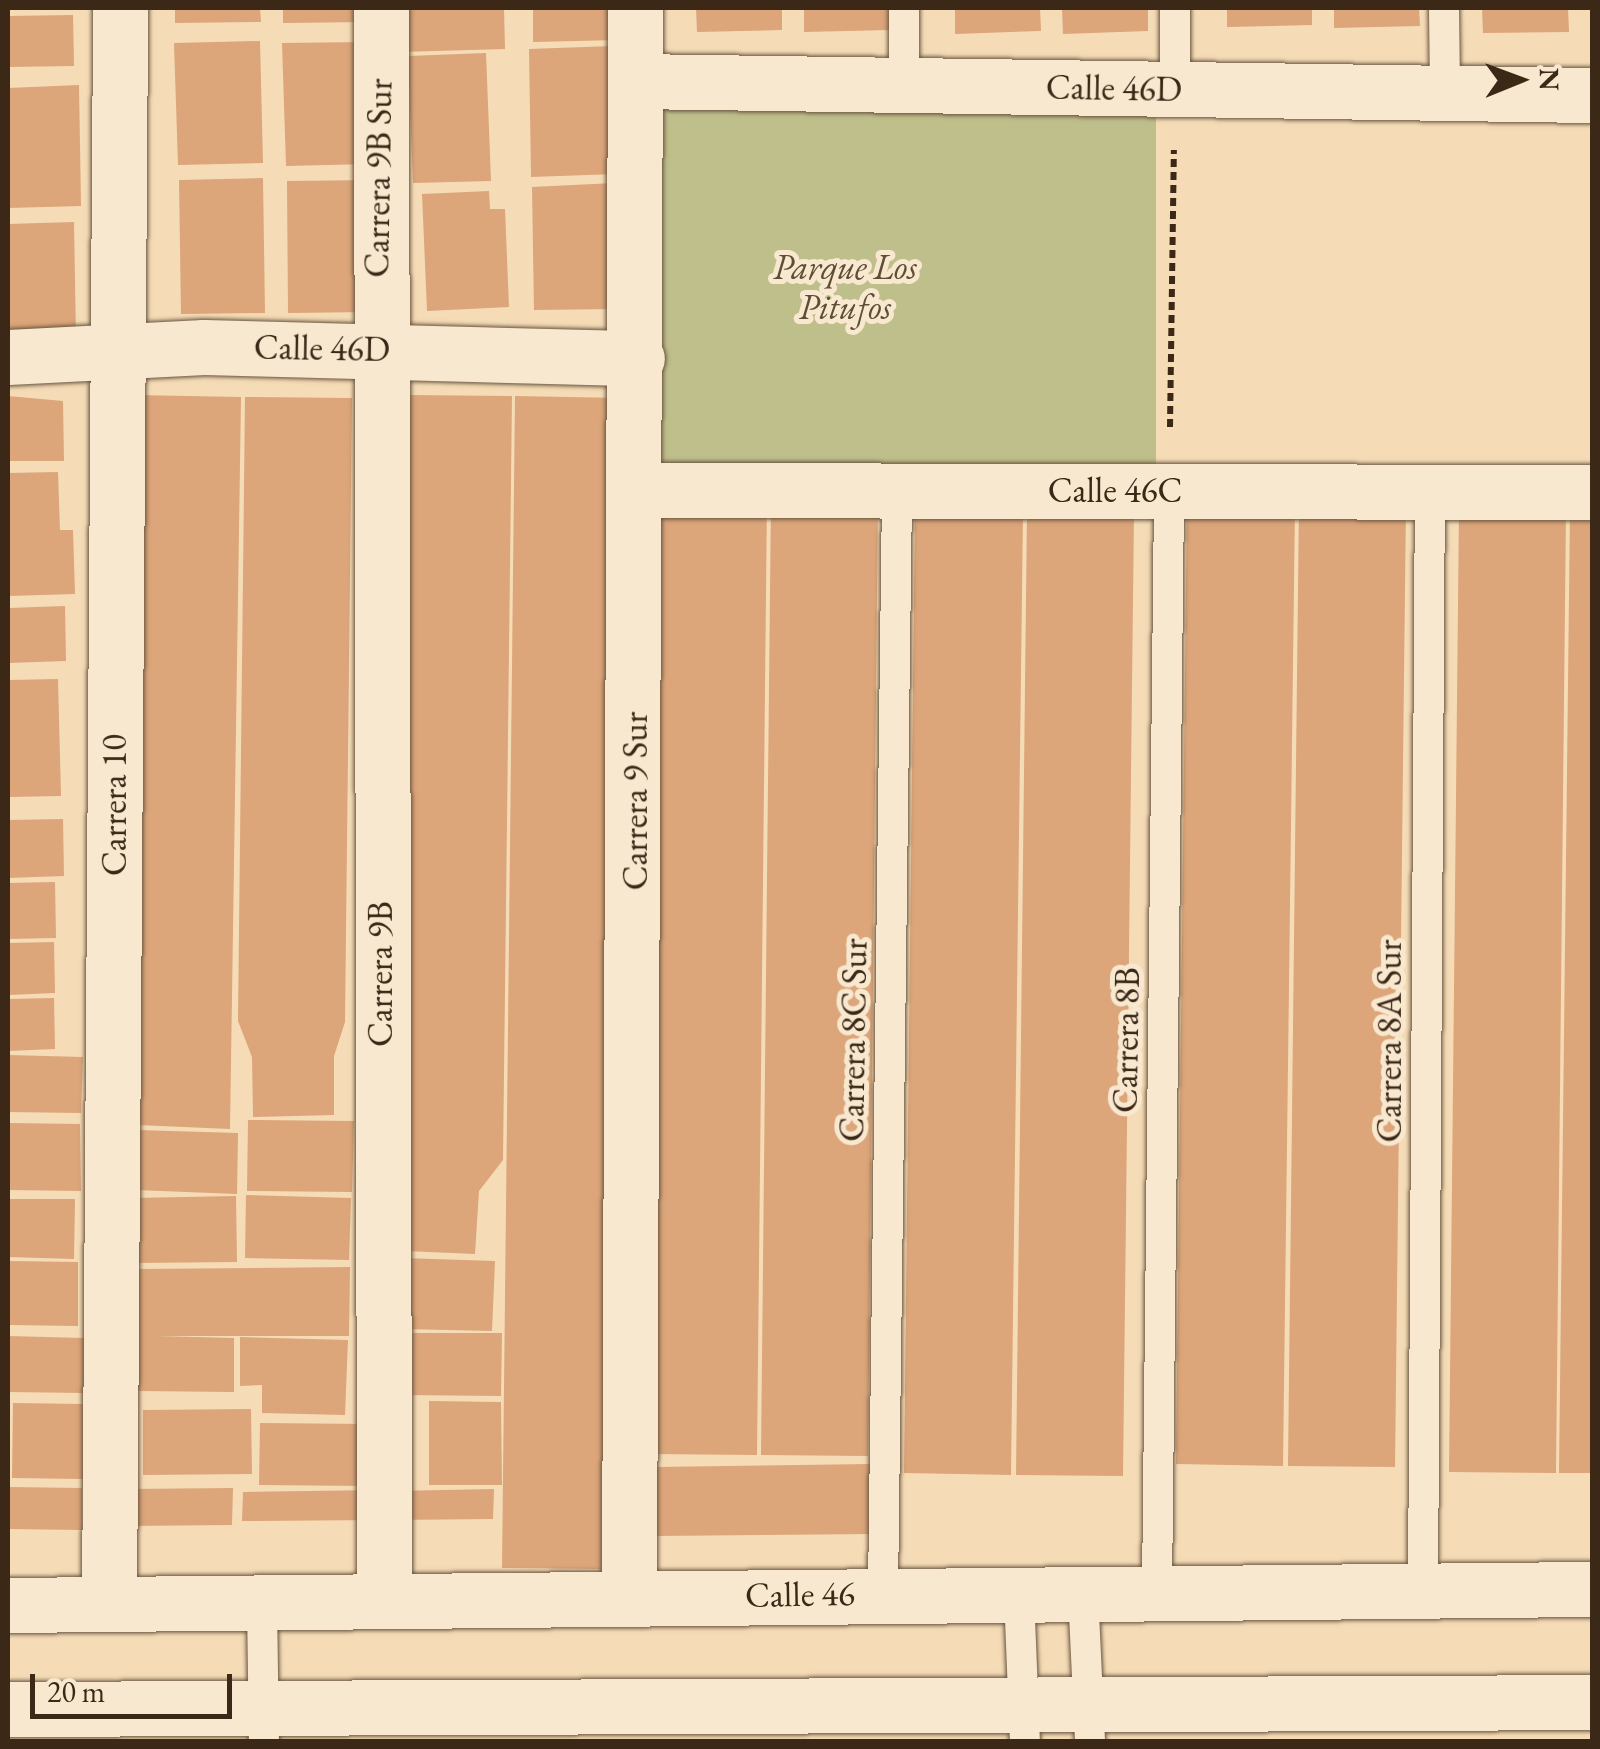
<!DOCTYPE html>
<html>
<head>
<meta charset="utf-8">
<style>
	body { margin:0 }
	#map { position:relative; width:1600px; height:1749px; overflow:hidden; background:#f5dcb6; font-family:"EB Garamond",serif }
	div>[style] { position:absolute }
	.green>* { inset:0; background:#bfbf8c }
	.building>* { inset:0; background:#dca57a }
	.path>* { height:6px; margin-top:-3px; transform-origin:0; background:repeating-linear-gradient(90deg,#3c2817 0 8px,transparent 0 13px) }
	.roads { filter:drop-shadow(0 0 2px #6a553f) drop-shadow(0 0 2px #6a553f) }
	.service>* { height:30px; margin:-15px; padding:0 15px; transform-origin:15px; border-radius:15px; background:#f8e8d0 }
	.minor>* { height:55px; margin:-27.5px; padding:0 27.5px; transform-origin:27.5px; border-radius:27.5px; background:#f8e8d0 }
	.tertiary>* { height:55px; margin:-27.5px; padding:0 27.5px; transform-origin:27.5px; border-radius:27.5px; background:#f8e8d0 }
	span { translate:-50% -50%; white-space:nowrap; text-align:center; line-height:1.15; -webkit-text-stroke:10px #f8e8d0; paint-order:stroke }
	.street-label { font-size:35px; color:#3c2817 }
	.park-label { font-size:35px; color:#5d4e34; font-style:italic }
	.frame { position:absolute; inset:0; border:10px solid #3c2817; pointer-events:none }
	.north { position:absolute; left:1470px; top:30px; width:100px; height:100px; -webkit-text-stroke:8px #f8e8d0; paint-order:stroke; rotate:89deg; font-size:28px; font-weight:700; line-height:40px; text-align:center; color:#3c2817 }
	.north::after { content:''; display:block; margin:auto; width:35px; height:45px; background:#3c2817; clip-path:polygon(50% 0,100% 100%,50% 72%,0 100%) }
	.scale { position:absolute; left:30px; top:1674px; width:202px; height:45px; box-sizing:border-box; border:5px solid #3c2817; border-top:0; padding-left:12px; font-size:30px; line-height:35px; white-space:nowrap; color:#3c2817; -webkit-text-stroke:8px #f8e8d0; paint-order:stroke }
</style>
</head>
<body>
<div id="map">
	<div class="green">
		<i style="clip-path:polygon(657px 98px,1156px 105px,1156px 473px,657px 473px)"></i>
	</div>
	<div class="building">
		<i style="clip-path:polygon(175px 8px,260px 8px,261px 22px,175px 23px)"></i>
		<i style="clip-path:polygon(283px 8px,368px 8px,368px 22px,283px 23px)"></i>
		<i style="clip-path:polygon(399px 8px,504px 8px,505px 49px,400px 52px)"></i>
		<i style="clip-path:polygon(533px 8px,618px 8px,618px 40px,533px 42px)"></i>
		<i style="clip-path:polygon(696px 8px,782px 8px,782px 30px,697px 32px)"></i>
		<i style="clip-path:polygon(804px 8px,889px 8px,890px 30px,804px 32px)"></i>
		<i style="clip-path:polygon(955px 8px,1040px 8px,1041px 31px,955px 34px)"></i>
		<i style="clip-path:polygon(1062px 8px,1148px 8px,1148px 31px,1063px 34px)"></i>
		<i style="clip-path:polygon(1227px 8px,1312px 8px,1312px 25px,1227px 27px)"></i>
		<i style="clip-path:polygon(1334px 8px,1419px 8px,1420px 26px,1334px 28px)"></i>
		<i style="clip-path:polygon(1482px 8px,1568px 8px,1569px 32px,1483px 33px)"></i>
		<i style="clip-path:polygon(73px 15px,74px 66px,8px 67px,8px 16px)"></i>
		<i style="clip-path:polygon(260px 41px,263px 163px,178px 165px,174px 43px)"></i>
		<i style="clip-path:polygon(367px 42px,370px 164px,286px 166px,282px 43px)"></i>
		<i style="clip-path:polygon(613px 46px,616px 174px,531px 177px,529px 49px)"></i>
		<i style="clip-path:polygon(486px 53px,491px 181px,413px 183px,408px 56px)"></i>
		<i style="clip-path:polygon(79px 85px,81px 206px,8px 208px,8px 88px)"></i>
		<i style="clip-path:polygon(263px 178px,265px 313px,181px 314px,179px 180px)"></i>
		<i style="clip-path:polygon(371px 180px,372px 312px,288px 313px,287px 181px)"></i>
		<i style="clip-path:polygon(614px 183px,617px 309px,534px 310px,532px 187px)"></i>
		<i style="clip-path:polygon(489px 191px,490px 209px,505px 209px,509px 307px,427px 311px,422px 194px)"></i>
		<i style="clip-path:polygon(74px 222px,76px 338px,8px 339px,8px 224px)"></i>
		<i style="clip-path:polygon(134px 395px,241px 397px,230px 1129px,137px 1125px,141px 1057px,127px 1020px)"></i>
		<i style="clip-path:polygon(405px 395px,512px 396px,503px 1160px,479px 1191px,475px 1254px,406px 1251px)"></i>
		<i style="clip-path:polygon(8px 396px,63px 401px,64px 461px,8px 461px)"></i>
		<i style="clip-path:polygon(515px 396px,622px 398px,609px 1569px,502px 1568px)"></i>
		<i style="clip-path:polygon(245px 397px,352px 398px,345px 1022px,334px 1056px,334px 1115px,253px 1117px,252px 1057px,238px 1021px)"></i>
		<i style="clip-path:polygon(58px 472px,60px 530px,73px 530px,75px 594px,8px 596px,8px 473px)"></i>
		<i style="clip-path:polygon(660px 495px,767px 497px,757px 1455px,650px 1454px)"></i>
		<i style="clip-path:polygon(771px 497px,878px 498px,868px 1456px,761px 1455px)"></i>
		<i style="clip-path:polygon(1187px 502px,1295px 503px,1283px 1466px,1176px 1464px)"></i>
		<i style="clip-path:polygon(1299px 503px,1406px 503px,1395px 1467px,1288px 1466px)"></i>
		<i style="clip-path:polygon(1459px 508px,1566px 509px,1556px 1473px,1449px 1472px)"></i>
		<i style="clip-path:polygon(1570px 509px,1592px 509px,1592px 1473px,1559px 1473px)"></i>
		<i style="clip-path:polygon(915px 511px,1023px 512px,1011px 1475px,904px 1473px)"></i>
		<i style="clip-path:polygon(1027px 512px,1134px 512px,1123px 1476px,1016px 1475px)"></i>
		<i style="clip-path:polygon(65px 606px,66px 661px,8px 663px,8px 608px)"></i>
		<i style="clip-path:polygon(58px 679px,61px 796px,8px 797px,8px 680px)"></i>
		<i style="clip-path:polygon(63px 819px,64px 876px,8px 878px,8px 820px)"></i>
		<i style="clip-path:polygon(55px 882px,56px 938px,8px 939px,8px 883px)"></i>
		<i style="clip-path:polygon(54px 942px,55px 993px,8px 995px,8px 943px)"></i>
		<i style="clip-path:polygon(54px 998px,55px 1049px,8px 1051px,8px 999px)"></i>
		<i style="clip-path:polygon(8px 1055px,83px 1057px,81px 1113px,8px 1112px)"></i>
		<i style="clip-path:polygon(248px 1120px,354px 1121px,352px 1192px,247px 1191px)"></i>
		<i style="clip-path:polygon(8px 1123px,80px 1124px,81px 1191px,8px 1190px)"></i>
		<i style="clip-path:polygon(137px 1130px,238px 1133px,237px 1194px,136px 1190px)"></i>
		<i style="clip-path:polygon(246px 1195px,351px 1198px,349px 1260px,245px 1258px)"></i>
		<i style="clip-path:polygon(236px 1196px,237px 1262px,133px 1263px,133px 1198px)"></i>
		<i style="clip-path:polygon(8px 1199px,75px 1199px,74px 1259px,8px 1257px)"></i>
		<i style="clip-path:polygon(403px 1258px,495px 1261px,492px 1331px,402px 1329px)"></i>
		<i style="clip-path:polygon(9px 1261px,78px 1262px,78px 1326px,9px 1325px)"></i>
		<i style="clip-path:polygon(350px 1267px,349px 1336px,156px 1336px,234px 1338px,234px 1392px,135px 1391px,137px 1269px)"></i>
		<i style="clip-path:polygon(400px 1333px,502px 1333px,501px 1396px,400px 1395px)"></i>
		<i style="clip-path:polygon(8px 1336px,84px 1338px,84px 1393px,8px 1392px)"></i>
		<i style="clip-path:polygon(240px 1337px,348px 1340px,345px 1415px,262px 1413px,262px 1385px,240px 1386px)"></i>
		<i style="clip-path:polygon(429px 1401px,501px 1402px,502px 1485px,429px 1485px)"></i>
		<i style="clip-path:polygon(13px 1403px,84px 1404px,83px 1479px,12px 1478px)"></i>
		<i style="clip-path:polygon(251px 1409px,252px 1474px,143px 1475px,143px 1410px)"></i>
		<i style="clip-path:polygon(260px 1423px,367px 1424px,366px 1486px,259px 1485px)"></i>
		<i style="clip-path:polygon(871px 1464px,872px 1534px,656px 1536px,654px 1467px)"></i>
		<i style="clip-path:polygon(8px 1487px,82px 1488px,82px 1530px,8px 1529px)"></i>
		<i style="clip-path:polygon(233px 1488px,232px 1525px,127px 1526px,127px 1489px)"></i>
		<i style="clip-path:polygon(494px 1489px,493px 1519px,393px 1520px,393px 1491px)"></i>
		<i style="clip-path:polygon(378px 1490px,379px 1520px,242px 1521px,243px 1492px)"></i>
	</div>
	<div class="path">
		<i style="left:1170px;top:427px;width:277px;rotate:-89.2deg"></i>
	</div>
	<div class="roads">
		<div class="service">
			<i style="left:1444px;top:8px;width:84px;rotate:89.3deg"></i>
			<i style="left:904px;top:85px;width:77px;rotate:-90deg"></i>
			<i style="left:1175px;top:88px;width:80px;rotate:-90deg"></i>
			<i style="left:1157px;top:1590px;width:1099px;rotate:-89.37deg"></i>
			<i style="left:1423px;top:1591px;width:1100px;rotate:-89.64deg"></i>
			<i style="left:1083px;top:1592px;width:150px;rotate:87.3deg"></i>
			<i style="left:883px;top:1593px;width:1104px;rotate:-89.27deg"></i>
			<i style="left:1019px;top:1594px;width:148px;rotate:87.7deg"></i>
			<i style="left:262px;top:1603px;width:139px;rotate:89.2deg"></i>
		</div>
		<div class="minor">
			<i style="left:381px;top:8px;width:1591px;rotate:89.89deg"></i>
			<i style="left:635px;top:81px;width:957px;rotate:0.84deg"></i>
			<i style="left:8px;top:357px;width:196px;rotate:-2.9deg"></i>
			<i style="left:204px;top:347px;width:433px;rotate:1.5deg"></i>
			<i style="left:637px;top:490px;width:955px;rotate:0.12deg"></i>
			<i style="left:629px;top:1595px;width:1587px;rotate:-89.78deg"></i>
			<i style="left:109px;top:1603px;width:1595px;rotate:-89.6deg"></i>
		</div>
		<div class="tertiary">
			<i style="left:8px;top:1605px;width:1584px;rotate:-0.58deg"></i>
			<i style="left:8px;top:1709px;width:1584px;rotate:-0.25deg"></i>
		</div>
	</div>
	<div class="street-label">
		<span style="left:1114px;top:88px;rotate:1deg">Calle 46D</span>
		<span style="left:378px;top:178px;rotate:-89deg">Carrera 9B Sur</span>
		<span style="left:322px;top:348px;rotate:1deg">Calle 46D</span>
		<span style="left:1115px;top:490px">Calle 46C</span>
		<span style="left:635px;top:801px;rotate:-90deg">Carrera 9 Sur</span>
		<span style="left:114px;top:805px;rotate:-90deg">Carrera 10</span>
		<span style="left:380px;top:974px;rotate:-90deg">Carrera 9B</span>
		<span style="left:853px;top:1040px;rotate:-89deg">Carrera 8C Sur</span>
		<span style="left:1126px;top:1040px;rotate:-89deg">Carrera 8B</span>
		<span style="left:1389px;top:1041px;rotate:-90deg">Carrera 8A Sur</span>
		<span style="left:800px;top:1594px;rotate:-1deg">Calle 46</span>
	</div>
	<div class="park-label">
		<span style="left:845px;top:287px">Parque Los<br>Pitufos</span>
	</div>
	<div class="frame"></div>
	<div class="north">N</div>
	<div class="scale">20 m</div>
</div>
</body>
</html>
